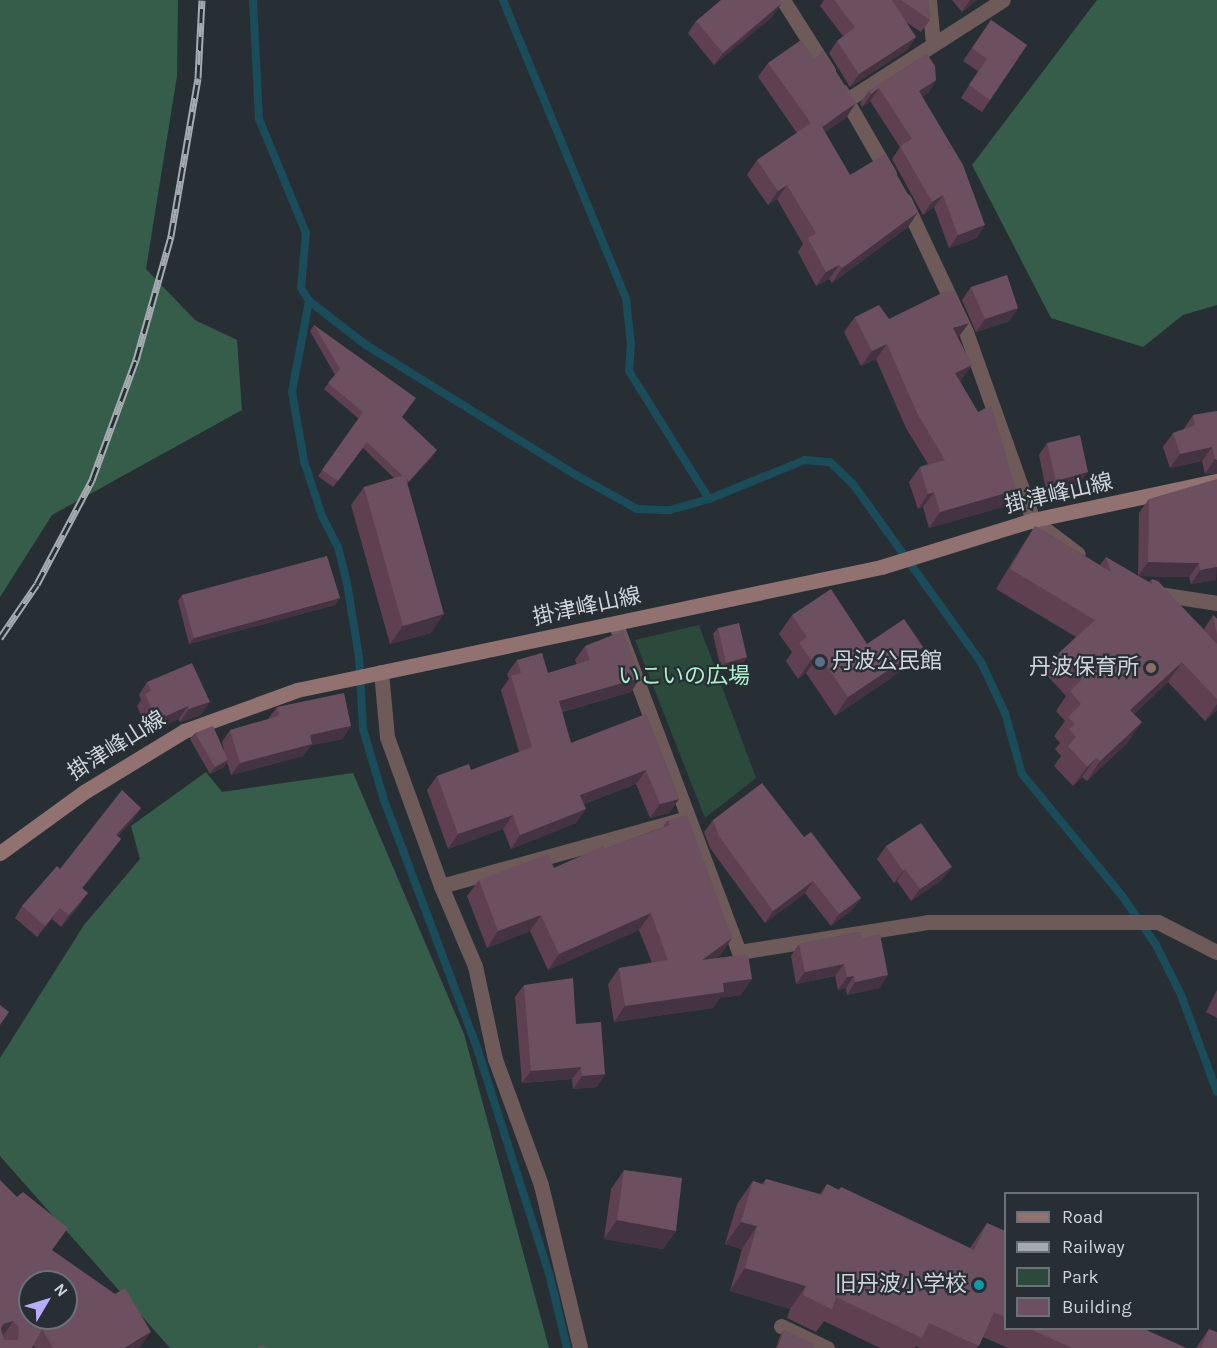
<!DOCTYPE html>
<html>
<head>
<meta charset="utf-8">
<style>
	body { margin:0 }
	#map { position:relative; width:1217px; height:1348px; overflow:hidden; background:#272f35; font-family:Karla,"Noto Sans JP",sans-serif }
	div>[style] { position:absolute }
	.green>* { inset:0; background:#2c4a3b }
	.forest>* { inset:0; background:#355d49 }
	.stream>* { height:8px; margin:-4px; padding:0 4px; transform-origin:4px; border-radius:4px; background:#1a4c59 }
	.service>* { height:15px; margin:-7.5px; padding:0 7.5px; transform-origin:7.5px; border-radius:7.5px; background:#6d5a59 }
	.minor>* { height:15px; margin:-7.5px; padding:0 7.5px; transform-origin:7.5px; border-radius:7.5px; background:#6d5a59 }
	.secondary>* { height:15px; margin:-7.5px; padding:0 7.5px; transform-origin:7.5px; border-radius:7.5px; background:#917271 }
	.rail>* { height:7px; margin-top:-3.5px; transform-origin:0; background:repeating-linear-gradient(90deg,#272f35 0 14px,#a5abaf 0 28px); box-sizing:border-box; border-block:2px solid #a5abaf }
	.wall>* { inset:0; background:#5f4051 }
	.shaded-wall>* { inset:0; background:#443340 }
	.building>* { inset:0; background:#6c5060 }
	.dots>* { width:16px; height:16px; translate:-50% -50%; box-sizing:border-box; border:3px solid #272f35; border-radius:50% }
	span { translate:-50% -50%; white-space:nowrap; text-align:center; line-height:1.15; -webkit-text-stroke:4.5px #272f35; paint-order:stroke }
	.street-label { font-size:22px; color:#d0d5d9 }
	.poi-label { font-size:22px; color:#d0d5d9 }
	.left { translate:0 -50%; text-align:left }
	.right { translate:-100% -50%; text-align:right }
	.park-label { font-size:22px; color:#abf1cc }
	.legend { position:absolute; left:1004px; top:1192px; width:195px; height:138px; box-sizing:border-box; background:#272f35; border:2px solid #6b7177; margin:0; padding:8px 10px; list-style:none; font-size:18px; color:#d0d5d9 }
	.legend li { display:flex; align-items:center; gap:12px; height:30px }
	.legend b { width:30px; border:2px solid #6b7177 }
	.north { position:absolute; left:18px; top:1270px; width:60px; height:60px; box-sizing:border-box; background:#272f35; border:2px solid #6b7177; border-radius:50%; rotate:52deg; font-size:16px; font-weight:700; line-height:24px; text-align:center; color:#d0d5d9 }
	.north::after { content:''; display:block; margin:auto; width:21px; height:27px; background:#b6acf8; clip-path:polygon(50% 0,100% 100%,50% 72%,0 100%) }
</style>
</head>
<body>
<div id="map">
	<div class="green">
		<i style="clip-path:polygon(699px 625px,756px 778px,705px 818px,635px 640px)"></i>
	</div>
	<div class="forest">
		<i style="clip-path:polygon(0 0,178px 0,177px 76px,146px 269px,195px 320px,237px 340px,242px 410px,52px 515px,0 597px)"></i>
		<i style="clip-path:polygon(1097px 0,1217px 0,1217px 305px,1183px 315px,1143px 347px,1051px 318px,972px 165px)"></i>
		<i style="clip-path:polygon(206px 772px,222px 792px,353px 773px,464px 1034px,549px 1348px,170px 1348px,0 1156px,0 1058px,84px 925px,140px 859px,131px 826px)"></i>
	</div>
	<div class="stream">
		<i style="left:253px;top:0;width:119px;rotate:87.1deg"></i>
		<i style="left:259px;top:119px;width:123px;rotate:67.6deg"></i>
		<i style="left:306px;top:233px;width:55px;rotate:95.2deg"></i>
		<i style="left:301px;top:288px;width:15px;rotate:58deg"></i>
		<i style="left:309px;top:301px;width:72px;rotate:37.7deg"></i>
		<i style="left:366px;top:345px;width:247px;rotate:31.8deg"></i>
		<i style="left:576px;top:475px;width:70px;rotate:29.1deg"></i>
		<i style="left:637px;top:509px;width:33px;rotate:2deg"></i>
		<i style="left:670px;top:510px;width:41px;rotate:-15.8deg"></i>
		<i style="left:709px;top:499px;width:104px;rotate:-22.1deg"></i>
		<i style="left:805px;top:460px;width:25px;rotate:5deg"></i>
		<i style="left:830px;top:462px;width:32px;rotate:44deg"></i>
		<i style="left:853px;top:484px;width:219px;rotate:54.3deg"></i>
		<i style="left:981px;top:662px;width:56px;rotate:64.8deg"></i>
		<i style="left:1005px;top:713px;width:63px;rotate:74.4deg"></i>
		<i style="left:1022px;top:774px;width:159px;rotate:50.6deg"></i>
		<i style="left:1123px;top:897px;width:58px;rotate:55.5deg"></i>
		<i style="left:1156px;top:945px;width:56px;rotate:63.4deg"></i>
		<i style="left:1181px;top:995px;width:103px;rotate:69.6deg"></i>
		<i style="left:503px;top:0;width:323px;rotate:67.6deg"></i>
		<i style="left:626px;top:299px;width:45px;rotate:83.7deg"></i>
		<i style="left:631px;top:344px;width:27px;rotate:94deg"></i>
		<i style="left:629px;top:371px;width:151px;rotate:58deg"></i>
		<i style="left:309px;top:301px;width:93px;rotate:100.6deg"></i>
		<i style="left:292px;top:392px;width:70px;rotate:80.1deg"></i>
		<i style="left:304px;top:461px;width:58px;rotate:71.9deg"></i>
		<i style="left:322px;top:516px;width:35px;rotate:63deg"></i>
		<i style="left:338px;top:547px;width:37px;rotate:76deg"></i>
		<i style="left:347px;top:583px;width:75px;rotate:80.8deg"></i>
		<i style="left:359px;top:657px;width:72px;rotate:86.8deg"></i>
		<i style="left:363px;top:729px;width:74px;rotate:73.5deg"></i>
		<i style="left:384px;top:800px;width:265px;rotate:69.4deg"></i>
		<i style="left:477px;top:1048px;width:240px;rotate:72.3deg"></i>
		<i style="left:550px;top:1277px;width:73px;rotate:76.5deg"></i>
	</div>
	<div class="service">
		<i style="left:929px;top:0;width:44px;rotate:84.8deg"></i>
		<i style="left:847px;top:100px;width:185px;rotate:-32.7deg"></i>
		<i style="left:781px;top:1326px;width:51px;rotate:25.6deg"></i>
	</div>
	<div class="minor">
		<i style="left:783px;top:0;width:84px;rotate:57.6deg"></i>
		<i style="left:841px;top:91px;width:96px;rotate:60deg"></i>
		<i style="left:904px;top:200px;width:146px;rotate:64.8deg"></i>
		<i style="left:966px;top:332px;width:200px;rotate:70.4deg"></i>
		<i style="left:1033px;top:520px;width:56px;rotate:37.1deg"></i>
		<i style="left:1152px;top:593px;width:66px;rotate:8.7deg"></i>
		<i style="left:616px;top:625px;width:349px;rotate:69.4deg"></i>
		<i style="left:739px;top:952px;width:191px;rotate:-9deg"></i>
		<i style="left:928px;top:922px;width:230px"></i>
		<i style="left:1158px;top:922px;width:66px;rotate:27deg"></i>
		<i style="left:381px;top:672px;width:65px;rotate:84.7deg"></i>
		<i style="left:387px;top:737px;width:158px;rotate:70.1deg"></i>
		<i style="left:441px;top:886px;width:87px;rotate:67deg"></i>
		<i style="left:475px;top:966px;width:95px;rotate:77.9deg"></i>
		<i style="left:495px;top:1059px;width:134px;rotate:69.9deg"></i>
		<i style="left:541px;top:1185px;width:168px;rotate:76.5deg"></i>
		<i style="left:441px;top:886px;width:252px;rotate:-15.4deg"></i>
	</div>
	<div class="secondary">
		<i style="left:0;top:853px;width:104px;rotate:-36deg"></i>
		<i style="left:84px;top:792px;width:117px;rotate:-31.4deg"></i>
		<i style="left:184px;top:731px;width:120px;rotate:-19.9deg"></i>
		<i style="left:297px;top:690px;width:597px;rotate:-11.89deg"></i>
		<i style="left:881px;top:567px;width:159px;rotate:-17.2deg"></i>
		<i style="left:1033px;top:520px;width:188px;rotate:-12deg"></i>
	</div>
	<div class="rail">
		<i style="left:0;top:638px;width:65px;rotate:-55.6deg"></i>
		<i style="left:37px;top:584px;width:118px;rotate:-62.1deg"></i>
		<i style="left:92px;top:480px;width:128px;rotate:-69.9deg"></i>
		<i style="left:136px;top:360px;width:129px;rotate:-74.2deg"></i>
		<i style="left:171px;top:236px;width:160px;rotate:-80.3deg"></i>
		<i style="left:198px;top:78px;width:78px;rotate:-87.1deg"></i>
	</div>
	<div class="wall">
		<i style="clip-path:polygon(824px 0,928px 0,930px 20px,921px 32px,906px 22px,916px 37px,907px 50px,850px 87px,829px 53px,837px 41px,843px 36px,820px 6px)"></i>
		<i style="clip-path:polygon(952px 0,977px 0,962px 12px)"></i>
		<i style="clip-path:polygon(773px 16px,714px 65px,688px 33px,696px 21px)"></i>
		<i style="clip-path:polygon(991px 20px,1027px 45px,982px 112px,961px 98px,978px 71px,963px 61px)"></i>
		<i style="clip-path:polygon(927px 54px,936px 80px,928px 93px,922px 96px,977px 238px,949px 248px,934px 207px,923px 215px,892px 159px,900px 147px,870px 101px,862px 107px,860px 103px,869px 91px)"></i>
		<i style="clip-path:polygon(768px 63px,846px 118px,825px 132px,850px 175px,908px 227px,832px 283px,829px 279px,816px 286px,798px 252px,803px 244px,777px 199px,768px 205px,747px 175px,757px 160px,797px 133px,758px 77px)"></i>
		<i style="clip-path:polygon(971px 287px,1018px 308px,1009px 321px,976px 332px,962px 300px)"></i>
		<i style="clip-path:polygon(855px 317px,889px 319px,958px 338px,972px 365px,960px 381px,1016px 490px,1006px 506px,929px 528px,923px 507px,918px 509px,909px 482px,920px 467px,928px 464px,906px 428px,876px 359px,861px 366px,844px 332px)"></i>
		<i style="clip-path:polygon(314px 325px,402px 417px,433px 456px,407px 484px,431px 633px,390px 644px,351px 505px,364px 487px,394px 478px,363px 448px,333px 487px,318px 476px,359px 419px,324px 389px,335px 375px,310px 331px)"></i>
		<i style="clip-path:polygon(1217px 411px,1217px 474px,1205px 474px,1202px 461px,1170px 468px,1163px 447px,1173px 433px,1183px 430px,1193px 415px)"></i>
		<i style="clip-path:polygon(1047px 443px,1079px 484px,1047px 494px,1039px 455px)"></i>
		<i style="clip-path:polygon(1149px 499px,1216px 580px,1191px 584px,1189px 577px,1139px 576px,1149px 582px,1152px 579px,1204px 629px,1213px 615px,1217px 619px,1217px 710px,1205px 721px,1168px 682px,1134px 714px,1128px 742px,1087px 781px,1082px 777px,1073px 786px,1054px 766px,1061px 756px,1055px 749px,1060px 743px,1054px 736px,1065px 721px,1056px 711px,1066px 696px,1045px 673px,1059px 653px,1076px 637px,996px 589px,1022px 546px,1035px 526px,1100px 565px,1106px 557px,1138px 576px,1139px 513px)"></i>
		<i style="clip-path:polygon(182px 595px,340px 598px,335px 605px,189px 644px,178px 601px)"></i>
		<i style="clip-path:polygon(792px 615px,867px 644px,910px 665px,835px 716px,806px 673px,798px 679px,786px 661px,792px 652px,779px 634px)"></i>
		<i style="clip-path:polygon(718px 628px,747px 657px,743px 664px,721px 669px,713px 634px)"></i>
		<i style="clip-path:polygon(585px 646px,631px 692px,562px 712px,571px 743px,646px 714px,679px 799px,669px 813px,650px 818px,636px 784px,584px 804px,576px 823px,511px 849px,503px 829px,448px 849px,427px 790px,437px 776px,471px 770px,519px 752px,501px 690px,509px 679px,507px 674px,517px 660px,548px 673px,577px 665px,575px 660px)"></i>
		<i style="clip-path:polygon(147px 682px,201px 715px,180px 722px,179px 719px,148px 732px,137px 706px,141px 700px,139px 695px)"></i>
		<i style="clip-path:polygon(277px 707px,343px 739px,311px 745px,303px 756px,231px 775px,227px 762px,224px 767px,210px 774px,190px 739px,195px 733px,224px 751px,222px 742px,230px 730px,268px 719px)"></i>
		<i style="clip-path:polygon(141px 808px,133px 820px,118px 836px,121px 839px,82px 889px,80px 905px,61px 927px,52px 919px,37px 937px,15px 918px,22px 906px,60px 869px)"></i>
		<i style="clip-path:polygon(668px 820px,732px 938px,721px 954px,716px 958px,741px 995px,720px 998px,713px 1008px,614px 1022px,608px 984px,619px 968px,652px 963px,639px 930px,548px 970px,530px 931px,487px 948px,467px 896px,479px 880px,554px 868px,663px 827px)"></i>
		<i style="clip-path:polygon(713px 820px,804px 837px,861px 898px,852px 910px,831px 926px,805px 893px,765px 923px,710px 848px,704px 832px)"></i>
		<i style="clip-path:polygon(886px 846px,943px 879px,911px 901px,897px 881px,894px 883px,877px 859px)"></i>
		<i style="clip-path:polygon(860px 932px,880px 988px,847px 995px,846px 988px,838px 990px,835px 976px,796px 984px,791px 956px,799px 944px)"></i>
		<i style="clip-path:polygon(524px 985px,576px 1024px,605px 1074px,597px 1087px,573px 1089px,572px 1079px,522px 1083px,515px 997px)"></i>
		<i style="clip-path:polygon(1217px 990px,1217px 1018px,1206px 1012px)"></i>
		<i style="clip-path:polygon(624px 1170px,676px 1231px,663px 1249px,604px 1239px,611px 1189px)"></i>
		<i style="clip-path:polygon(766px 1179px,820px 1194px,827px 1184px,839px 1190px,841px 1187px,970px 1248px,987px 1223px,1005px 1231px,1005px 1329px,1144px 1329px,1186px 1348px,1008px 1348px,983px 1337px,977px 1348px,919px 1348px,916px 1346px,915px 1348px,880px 1348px,824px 1321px,816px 1332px,787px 1318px,790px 1309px,730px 1291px,742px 1249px,725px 1244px,737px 1204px,753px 1181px,762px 1184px)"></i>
		<i style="clip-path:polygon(0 1180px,52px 1250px,141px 1346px,138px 1348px,35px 1348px,33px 1345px,0 1348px)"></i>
		<i style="clip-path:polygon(1209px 1329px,1217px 1348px,1196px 1348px)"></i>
		<i style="clip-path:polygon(784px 1330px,813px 1348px,776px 1348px,780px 1336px)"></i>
	</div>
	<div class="shaded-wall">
		<i style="clip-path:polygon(970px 0,977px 0,962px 12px)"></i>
		<i style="clip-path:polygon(782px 3px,773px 16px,714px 65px,723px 53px)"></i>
		<i style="clip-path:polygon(916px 37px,907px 50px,850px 87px,859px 74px)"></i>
		<i style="clip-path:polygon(936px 80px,928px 93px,911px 104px,919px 91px)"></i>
		<i style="clip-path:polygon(879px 88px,870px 101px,862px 107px,871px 94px)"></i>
		<i style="clip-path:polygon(856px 103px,846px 118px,811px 141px,822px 127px)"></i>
		<i style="clip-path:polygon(787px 185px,777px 199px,768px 205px,778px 191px)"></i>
		<i style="clip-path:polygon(943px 195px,934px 207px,923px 215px,932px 202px)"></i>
		<i style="clip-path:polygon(918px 212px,908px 227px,832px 283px,842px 268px)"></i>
		<i style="clip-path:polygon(985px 225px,977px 238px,949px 248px,958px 235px)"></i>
		<i style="clip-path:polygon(839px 265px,829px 279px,816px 286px,826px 272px)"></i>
		<i style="clip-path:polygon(1018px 308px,1009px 321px,976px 332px,985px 319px)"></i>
		<i style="clip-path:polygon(969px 323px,958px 338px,953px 328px)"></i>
		<i style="clip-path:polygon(887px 344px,876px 359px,861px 366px,872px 351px)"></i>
		<i style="clip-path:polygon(972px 365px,961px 380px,944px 389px,955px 373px)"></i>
		<i style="clip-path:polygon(1212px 447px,1202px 461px,1170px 468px,1180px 454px)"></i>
		<i style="clip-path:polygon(437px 450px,433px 456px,404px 487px,409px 481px)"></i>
		<i style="clip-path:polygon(1215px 459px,1217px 460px,1217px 474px,1205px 474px)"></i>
		<i style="clip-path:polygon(1088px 472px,1079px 484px,1047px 494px,1056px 481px)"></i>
		<i style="clip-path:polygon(1016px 490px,1006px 506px,929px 528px,940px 512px)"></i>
		<i style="clip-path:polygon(934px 492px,923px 507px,918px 509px,928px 494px)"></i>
		<i style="clip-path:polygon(1148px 562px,1199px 563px,1189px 577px,1138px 576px)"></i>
		<i style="clip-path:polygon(1217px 567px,1216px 580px,1191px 584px,1200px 570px)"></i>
		<i style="clip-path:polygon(340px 598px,335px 605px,189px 644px,194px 638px)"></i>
		<i style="clip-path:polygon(444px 614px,431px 633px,390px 644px,403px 626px)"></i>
		<i style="clip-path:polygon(923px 647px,910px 665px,835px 716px,848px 697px)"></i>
		<i style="clip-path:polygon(819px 655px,806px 673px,798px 679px,811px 660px)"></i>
		<i style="clip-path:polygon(747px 657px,743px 664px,721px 669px,726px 663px)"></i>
		<i style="clip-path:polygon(1182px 662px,1168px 682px,1116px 730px,1130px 710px)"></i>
		<i style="clip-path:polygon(640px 678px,631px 692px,549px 715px,559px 701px)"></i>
		<i style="clip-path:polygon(210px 702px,201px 715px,180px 722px,189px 709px)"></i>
		<i style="clip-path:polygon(1217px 704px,1217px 710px,1205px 721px)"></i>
		<i style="clip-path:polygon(188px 706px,179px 719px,148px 732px,157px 720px)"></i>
		<i style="clip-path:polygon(1142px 722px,1128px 742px,1087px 781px,1100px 761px)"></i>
		<i style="clip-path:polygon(351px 726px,343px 739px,311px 745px,303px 756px,231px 775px,240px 763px,310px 735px)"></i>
		<i style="clip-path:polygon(1096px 758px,1082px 777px,1073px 786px,1087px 767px)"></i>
		<i style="clip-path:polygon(228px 760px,224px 767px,210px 774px,215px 767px)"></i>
		<i style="clip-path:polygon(646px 770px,636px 784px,570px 809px,580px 795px)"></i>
		<i style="clip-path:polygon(679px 799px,669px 813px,650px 818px,660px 804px)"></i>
		<i style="clip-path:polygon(141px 808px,133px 820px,109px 846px,116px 835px)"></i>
		<i style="clip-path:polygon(586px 809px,576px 823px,511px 849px,520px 835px)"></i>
		<i style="clip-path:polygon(513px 815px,503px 829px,448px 849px,458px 834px)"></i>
		<i style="clip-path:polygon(121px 839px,113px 850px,74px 899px,82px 888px)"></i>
		<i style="clip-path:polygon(952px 867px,943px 879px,911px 901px,920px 889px)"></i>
		<i style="clip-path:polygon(905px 869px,897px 881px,894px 883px,903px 871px)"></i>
		<i style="clip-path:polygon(813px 881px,805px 893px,765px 923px,773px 911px)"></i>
		<i style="clip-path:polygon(88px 893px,80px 905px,61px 927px,69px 915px)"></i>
		<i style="clip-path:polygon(861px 898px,852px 910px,831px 926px,839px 914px)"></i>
		<i style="clip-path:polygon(60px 908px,52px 919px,37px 937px,45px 926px)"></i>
		<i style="clip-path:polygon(651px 913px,639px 930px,548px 970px,559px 954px)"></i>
		<i style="clip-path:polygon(541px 915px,530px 931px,487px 948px,498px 931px)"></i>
		<i style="clip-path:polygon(732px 938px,721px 954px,691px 976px,702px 960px)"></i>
		<i style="clip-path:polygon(844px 964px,835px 976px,796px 984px,805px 972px)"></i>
		<i style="clip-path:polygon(888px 975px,880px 988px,847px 995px,855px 982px)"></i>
		<i style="clip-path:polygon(854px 976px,846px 988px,838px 990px,847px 977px)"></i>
		<i style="clip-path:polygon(752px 979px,741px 995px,720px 998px,713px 1008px,614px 1022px,625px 1006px,723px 983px)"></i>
		<i style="clip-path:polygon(581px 1067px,572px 1079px,522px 1083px,531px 1071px)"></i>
		<i style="clip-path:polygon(605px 1074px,597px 1087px,573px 1089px,582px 1076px)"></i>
		<i style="clip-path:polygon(617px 1220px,676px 1231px,663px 1249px,604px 1239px)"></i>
		<i style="clip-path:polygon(741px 1222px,757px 1226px,742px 1249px,725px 1244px)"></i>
		<i style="clip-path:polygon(745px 1268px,806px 1286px,790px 1309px,730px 1291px)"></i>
		<i style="clip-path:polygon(13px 1321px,3px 1336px,0 1328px,3px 1324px)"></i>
		<i style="clip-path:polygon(151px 1332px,141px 1346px,138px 1348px,124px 1348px)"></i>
	</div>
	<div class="building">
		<i style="clip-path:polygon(721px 0,779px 0,782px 3px,723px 53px,696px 21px)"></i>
		<i style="clip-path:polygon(834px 0,892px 0,916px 37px,859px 74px,837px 41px,855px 27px)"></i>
		<i style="clip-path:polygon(901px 0,928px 0,930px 20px)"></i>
		<i style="clip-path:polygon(991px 20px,1027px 45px,990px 100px,969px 85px,987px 59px,972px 48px)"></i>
		<i style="clip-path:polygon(801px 40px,814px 58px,823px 51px,856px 103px,822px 127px,850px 175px,885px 154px,918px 212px,842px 268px,839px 265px,826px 272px,808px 238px,816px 233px,787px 185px,778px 191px,757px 160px,811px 123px,768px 63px)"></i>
		<i style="clip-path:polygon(927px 54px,935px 66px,936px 80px,919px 91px,963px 165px,985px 225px,958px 235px,943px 195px,932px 202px,900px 146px,912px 139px,879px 88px,871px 94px,869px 91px)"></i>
		<i style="clip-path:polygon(1007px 275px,1018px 308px,985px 319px,971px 287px)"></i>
		<i style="clip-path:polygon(954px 291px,969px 323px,953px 328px,972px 365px,955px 373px,978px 412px,991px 405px,1016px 490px,940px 512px,934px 492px,928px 494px,920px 467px,945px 460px,917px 413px,887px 344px,872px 351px,855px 317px,879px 305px,889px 319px,944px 292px)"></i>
		<i style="clip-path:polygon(314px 325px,416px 398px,402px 417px,437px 450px,409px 481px,406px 478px,405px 475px,403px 476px,367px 442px,338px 481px,322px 470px,363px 412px,328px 383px,340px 369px)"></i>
		<i style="clip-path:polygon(1217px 411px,1217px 460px,1215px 459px,1212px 447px,1180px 454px,1173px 433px,1195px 425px,1193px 415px)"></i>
		<i style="clip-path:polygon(1080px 435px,1088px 472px,1056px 481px,1047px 443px)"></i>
		<i style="clip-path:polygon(405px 475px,444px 614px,403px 626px,364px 487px)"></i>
		<i style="clip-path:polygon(1217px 479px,1217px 567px,1200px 570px,1199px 563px,1148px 562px,1149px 499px)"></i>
		<i style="clip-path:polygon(1035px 526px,1111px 572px,1106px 557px,1152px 584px,1152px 579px,1158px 581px,1217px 644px,1217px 699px,1182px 662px,1130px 710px,1142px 722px,1100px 761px,1096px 758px,1087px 767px,1068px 746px,1076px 737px,1069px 729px,1075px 724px,1068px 717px,1081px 704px,1070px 691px,1082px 679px,1059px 653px,1095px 620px,1010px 569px)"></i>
		<i style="clip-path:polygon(327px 556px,340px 598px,194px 638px,182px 595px)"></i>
		<i style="clip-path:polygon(831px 589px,867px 644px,904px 619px,923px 647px,848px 697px,819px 655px,811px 660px,799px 643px,807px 637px,792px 615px)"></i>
		<i style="clip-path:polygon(1213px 615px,1217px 619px,1217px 635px)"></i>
		<i style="clip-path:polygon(739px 623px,747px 657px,726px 663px,718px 628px)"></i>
		<i style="clip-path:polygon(623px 631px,640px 678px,559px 701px,571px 743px,646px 714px,679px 799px,660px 804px,646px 770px,580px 795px,586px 809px,520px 835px,513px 815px,458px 834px,437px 776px,469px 764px,471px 770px,532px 747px,511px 676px,521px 673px,517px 660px,542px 653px,548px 673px,590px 660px,585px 646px)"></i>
		<i style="clip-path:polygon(192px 663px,210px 702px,189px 709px,188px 706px,157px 720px,145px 694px,151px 691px,147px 682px)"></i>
		<i style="clip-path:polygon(344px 693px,351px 726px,310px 735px,312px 744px,240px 763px,230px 730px,279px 716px,277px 707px)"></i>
		<i style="clip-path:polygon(213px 726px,228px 760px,215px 767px,195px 733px)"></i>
		<i style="clip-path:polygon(762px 783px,804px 837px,811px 832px,861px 898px,839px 914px,813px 881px,773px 911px,719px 836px,713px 820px)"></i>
		<i style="clip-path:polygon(122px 790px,141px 808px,116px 835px,121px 839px,82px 888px,88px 893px,69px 915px,60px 908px,45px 926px,22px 906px,57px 866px,60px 869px)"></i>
		<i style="clip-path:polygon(687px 815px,732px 938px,702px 960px,748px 954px,752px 979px,723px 983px,724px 992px,625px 1006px,619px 968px,668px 960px,651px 913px,559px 954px,541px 915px,498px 931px,479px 880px,548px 854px,554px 868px,603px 846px,604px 849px,670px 825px,668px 820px)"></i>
		<i style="clip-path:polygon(921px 823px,952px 867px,920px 889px,905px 869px,903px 871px,886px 846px)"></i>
		<i style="clip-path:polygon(860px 932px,862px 938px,880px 934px,888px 975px,855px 982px,854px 976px,847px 977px,844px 964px,805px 972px,799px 944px)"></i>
		<i style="clip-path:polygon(573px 978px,576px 1024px,601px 1022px,605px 1074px,582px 1076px,581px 1067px,531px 1071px,524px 985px)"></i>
		<i style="clip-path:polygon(0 1005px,9px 1012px,0 1025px)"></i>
		<i style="clip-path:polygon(624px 1170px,682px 1178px,676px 1231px,617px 1220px)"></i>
		<i style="clip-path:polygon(766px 1179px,822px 1195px,827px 1184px,839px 1190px,841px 1187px,974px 1250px,987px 1223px,1005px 1231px,1005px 1317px,994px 1312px,979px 1346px,929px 1323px,922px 1338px,836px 1297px,832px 1309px,803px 1295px,806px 1286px,745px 1268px,757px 1226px,741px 1222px,753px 1181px,764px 1185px)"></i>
		<i style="clip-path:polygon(evenodd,0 1180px,17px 1197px,23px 1192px,68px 1228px,52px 1250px,115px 1294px,125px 1288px,151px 1332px,124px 1348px,53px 1348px,42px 1329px,32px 1348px,0 1348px,0 1180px,30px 1282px,66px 1282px,66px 1318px,30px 1318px,30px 1282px,0 1180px,13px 1321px,19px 1327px,18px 1340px,4px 1340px,1px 1329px,3px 1324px,13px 1321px)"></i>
		<i style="clip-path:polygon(1030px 1329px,1144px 1329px,1186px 1348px,1072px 1348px)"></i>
		<i style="clip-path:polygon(1209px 1329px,1217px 1332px,1217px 1348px,1201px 1348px)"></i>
		<i style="clip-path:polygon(784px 1330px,814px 1344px,813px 1348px,782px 1348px,778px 1347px)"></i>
		<i style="clip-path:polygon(259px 1345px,269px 1348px,258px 1348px)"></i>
	</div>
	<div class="dots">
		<i style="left:820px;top:662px;background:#5c6f8a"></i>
		<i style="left:1151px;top:668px;background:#8d6e63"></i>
		<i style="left:979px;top:1285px;background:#0f9aa8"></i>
	</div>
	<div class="street-label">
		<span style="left:1059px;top:494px;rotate:-13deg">掛津峰山線</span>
		<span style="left:587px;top:607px;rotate:-12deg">掛津峰山線</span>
		<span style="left:117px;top:746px;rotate:-32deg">掛津峰山線</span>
	</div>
	<div class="poi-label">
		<span class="left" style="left:832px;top:662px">丹波公民館</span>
		<span class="right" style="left:1139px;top:668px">丹波保育所</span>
		<span class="right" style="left:967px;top:1285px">旧丹波小学校</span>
	</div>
	<div class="park-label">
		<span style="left:684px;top:677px">いこいの広場</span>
	</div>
	<ul class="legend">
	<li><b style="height:8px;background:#917271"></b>Road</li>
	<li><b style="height:8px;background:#a5abaf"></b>Railway</li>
	<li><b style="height:16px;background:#2c4a3b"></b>Park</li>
	<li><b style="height:16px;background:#6c5060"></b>Building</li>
	</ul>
	<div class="north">N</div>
</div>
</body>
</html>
